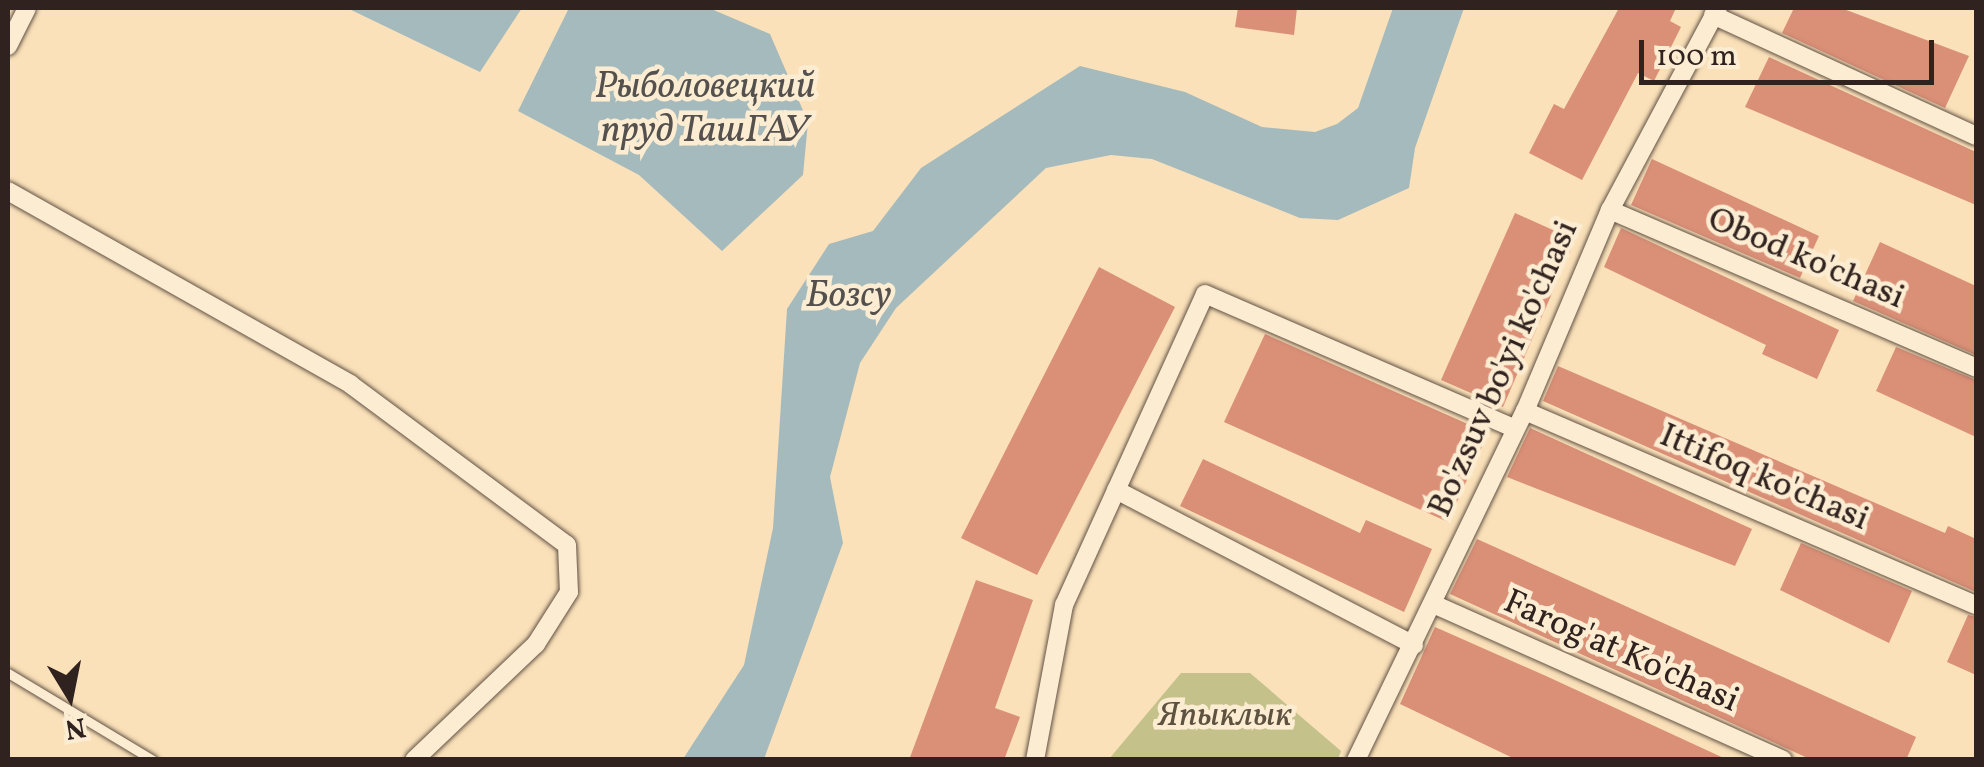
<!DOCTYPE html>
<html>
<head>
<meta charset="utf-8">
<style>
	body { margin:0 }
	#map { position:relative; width:1984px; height:767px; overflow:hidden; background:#fae1b9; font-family:Vollkorn,serif }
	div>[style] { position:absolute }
	.green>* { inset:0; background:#c4c18b }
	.water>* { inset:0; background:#a5babc }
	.building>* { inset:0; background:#da8f77 }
	.roads { filter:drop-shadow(0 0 2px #625246) drop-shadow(0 0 2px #625246) }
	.lane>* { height:9px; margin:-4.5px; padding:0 4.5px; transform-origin:4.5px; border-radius:4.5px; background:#fcecd2 }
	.street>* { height:18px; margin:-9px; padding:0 9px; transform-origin:9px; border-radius:9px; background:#fcecd2 }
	span { translate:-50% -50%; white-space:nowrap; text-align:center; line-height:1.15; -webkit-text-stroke:9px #fcecd2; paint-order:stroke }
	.street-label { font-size:35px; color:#30231f }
	.park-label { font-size:35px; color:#5c523f; font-style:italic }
	.water-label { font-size:38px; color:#53504e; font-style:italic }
	.frame { position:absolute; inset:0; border:10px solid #30231f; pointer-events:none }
	.north { position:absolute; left:20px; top:647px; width:100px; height:100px; -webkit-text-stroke:8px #fcecd2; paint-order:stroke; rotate:170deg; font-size:28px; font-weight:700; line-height:40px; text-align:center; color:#30231f }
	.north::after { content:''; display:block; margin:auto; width:35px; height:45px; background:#30231f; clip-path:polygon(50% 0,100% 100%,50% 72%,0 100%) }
	.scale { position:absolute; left:1639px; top:40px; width:295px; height:45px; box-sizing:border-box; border:5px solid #30231f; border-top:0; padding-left:12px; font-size:30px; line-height:35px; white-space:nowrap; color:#30231f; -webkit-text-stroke:8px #fcecd2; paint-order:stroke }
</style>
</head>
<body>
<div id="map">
	<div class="green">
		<i style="clip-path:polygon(1181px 673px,1250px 673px,1341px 751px,1338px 759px,1109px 759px)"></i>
	</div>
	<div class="water">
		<i style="clip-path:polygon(347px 8px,522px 8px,480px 72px)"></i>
		<i style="clip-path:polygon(569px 8px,709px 8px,770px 34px,808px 122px,803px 175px,722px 251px,639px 175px,518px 111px)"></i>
		<i style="clip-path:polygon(1393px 8px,1464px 8px,1415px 148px,1409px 188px,1338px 220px,1300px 218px,1152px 159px,1111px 155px,1046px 168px,896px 308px,860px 363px,830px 477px,843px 543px,764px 759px,683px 759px,744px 665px,773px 528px,787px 309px,829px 244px,873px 231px,921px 168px,1080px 66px,1185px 92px,1262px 127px,1315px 132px,1337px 124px,1358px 108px)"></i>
	</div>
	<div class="building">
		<i style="clip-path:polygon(1238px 8px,1297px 8px,1294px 35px,1235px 27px)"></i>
		<i style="clip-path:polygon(1619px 8px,1676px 8px,1670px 21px,1681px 27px,1654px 81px,1638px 73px,1582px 180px,1529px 153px,1554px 104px,1564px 109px)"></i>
		<i style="clip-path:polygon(1794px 8px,1841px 8px,1969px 56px,1945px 108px,1782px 33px)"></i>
		<i style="clip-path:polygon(1769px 57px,1976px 152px,1976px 205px,1745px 107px)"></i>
		<i style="clip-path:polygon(1652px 159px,1819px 236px,1800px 278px,1631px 205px)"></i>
		<i style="clip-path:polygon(1515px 213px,1575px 240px,1503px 407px,1441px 380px)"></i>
		<i style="clip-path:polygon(1621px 228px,1839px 330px,1817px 379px,1762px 354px,1766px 345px,1604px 267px)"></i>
		<i style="clip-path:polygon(1880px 242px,1976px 286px,1976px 355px,1853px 301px)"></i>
		<i style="clip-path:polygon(1099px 267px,1175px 307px,1037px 575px,961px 538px)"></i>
		<i style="clip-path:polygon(1265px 334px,1488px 433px,1448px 522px,1224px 422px)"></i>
		<i style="clip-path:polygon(1896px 347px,1976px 380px,1976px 437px,1876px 391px)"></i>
		<i style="clip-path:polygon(1558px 366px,1945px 533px,1948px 526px,1976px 539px,1976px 592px,1543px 401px)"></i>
		<i style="clip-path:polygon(1530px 428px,1752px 529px,1735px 566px,1507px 477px)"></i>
		<i style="clip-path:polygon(1203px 459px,1360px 533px,1366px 520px,1432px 549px,1404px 612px,1180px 506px)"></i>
		<i style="clip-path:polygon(1477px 539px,1916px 737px,1906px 760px,1812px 760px,1450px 594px)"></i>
		<i style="clip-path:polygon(1801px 543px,1912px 591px,1889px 643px,1780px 590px)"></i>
		<i style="clip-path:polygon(976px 580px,1033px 600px,995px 708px,1020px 717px,1004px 760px,909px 760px)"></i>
		<i style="clip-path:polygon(1968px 615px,1976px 617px,1976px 675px,1947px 662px)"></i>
		<i style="clip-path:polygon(1435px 627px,1546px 676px,1728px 760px,1517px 760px,1400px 704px)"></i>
	</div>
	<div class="roads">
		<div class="lane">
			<i style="left:8px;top:673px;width:169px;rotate:31deg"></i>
		</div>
		<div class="street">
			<i style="left:1713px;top:15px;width:289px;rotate:24.7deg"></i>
			<i style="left:8px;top:46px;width:42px;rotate:-63.4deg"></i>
			<i style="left:8px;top:191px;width:393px;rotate:29.4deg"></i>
			<i style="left:350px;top:384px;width:270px;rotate:36.6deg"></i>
			<i style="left:567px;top:545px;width:47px;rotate:87.6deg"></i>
			<i style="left:569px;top:592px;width:62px;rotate:122.4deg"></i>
			<i style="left:536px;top:644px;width:168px;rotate:136.4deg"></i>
			<i style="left:1610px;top:210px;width:399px;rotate:23.3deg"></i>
			<i style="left:1525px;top:411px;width:491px;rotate:23.3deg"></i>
			<i style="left:1116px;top:490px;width:336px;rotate:27.5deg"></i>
			<i style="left:1433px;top:604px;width:383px;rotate:24deg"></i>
			<i style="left:1035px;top:760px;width:158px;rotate:-79.4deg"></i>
			<i style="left:1064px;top:605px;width:341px;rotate:-65.6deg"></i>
			<i style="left:1205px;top:294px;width:338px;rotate:23.5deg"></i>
			<i style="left:1356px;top:760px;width:388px;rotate:-64.2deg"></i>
			<i style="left:1525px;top:411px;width:218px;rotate:-67.1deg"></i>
			<i style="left:1610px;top:210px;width:229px;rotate:-61.9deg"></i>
		</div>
	</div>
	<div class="street-label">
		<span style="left:1806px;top:259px;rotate:23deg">Obod ko'chasi</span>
		<span style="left:1504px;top:369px;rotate:-66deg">Bo'zsuv bo'yi ko'chasi</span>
		<span style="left:1764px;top:478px;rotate:23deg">Ittifoq ko'chasi</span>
		<span style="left:1621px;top:652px;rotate:24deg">Farog'at Ko'chasi</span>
	</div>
	<div class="park-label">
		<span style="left:1225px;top:716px">Япыклык</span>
	</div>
	<div class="water-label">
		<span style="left:705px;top:110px">Рыболовецкий<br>пруд ТашГАУ</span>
		<span style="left:849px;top:297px">Бозсу</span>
	</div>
	<div class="frame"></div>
	<div class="north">N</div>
	<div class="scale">100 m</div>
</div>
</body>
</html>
